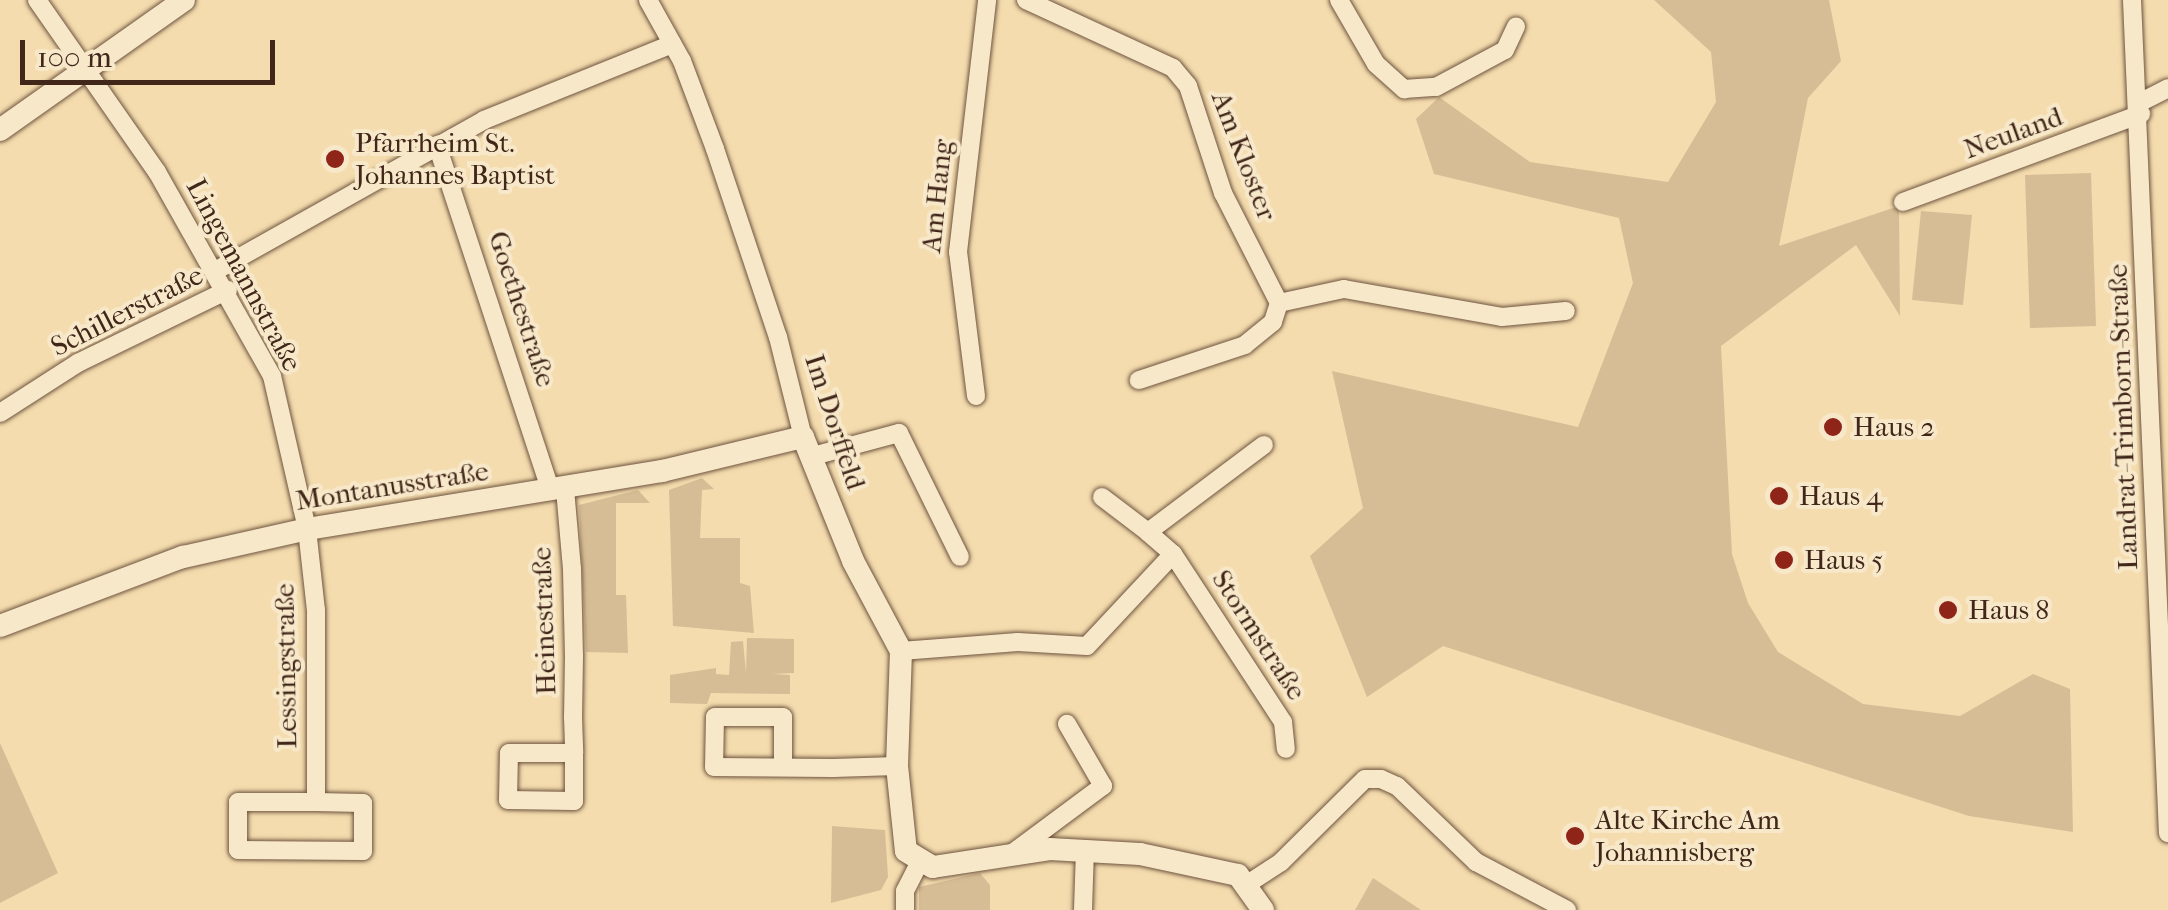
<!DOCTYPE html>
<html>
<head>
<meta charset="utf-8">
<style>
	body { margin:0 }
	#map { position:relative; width:2168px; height:910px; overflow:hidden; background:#f4dcae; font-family:"IM FELL French Canon",serif }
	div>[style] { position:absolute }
	.green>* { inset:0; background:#d6bd95 }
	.roads { filter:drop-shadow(0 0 2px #6e543f) drop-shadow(0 0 2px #6e543f) }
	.minor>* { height:18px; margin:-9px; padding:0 9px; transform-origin:9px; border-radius:9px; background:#f8e8ca }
	.tertiary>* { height:22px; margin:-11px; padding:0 11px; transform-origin:11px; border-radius:11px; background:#f8e8ca }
	.dots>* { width:28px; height:28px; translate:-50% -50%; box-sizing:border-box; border:5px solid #f8e8ca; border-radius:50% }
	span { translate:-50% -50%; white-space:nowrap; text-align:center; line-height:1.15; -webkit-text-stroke:8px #f8e8ca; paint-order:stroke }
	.street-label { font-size:28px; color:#41271a }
	.poi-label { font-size:28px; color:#41271a }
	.left { translate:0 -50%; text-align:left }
	.scale { position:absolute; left:20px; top:40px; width:255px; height:45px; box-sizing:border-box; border:5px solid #41271a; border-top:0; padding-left:12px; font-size:30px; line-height:35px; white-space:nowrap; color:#41271a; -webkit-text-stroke:8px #f8e8ca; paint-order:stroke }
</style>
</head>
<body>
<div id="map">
	<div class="green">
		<i style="clip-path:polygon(1654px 0,1829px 0,1841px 61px,1808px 98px,1779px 246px,1899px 206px,1900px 316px,1856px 245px,1721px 346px,1732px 554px,1748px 603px,1778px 652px,1863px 704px,1960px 716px,2033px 674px,2070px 689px,2073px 832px,1969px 816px,1443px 646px,1367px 697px,1310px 556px,1363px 508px,1332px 371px,1578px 427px,1633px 283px,1619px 218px,1434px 174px,1416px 119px,1439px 97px,1530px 162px,1668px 182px,1716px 102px,1711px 52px)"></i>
		<i style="clip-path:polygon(2091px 173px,2096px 326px,2030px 328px,2025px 175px)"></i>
		<i style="clip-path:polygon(1921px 211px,1972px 215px,1963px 305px,1912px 300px)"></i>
		<i style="clip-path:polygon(702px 478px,714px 489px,702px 490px,700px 538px,740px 538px,740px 583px,750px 586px,754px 633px,673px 626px,669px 490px)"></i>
		<i style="clip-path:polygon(638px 490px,650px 503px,616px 503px,616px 595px,626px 595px,628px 653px,586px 652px,579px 505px)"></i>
		<i style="clip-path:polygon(747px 638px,794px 639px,794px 673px,772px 674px,790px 675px,790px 694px,711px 693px,707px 704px,670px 703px,670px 675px,716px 668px,716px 674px,729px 675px,731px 642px,743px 641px,746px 673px)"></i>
		<i style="clip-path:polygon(0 743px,58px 873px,0 903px)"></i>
		<i style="clip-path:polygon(832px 826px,885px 830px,888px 877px,881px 890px,831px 903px)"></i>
		<i style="clip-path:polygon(980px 873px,990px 885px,990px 910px,919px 910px,919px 887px)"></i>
		<i style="clip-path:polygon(1373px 878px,1421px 910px,1355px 910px)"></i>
	</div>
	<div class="roads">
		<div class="minor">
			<i style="left:37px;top:0;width:210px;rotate:55.1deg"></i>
			<i style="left:157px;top:172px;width:234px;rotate:60.6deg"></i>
			<i style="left:272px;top:376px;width:157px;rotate:77.1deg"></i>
			<i style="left:307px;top:529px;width:81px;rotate:83.7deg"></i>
			<i style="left:316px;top:610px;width:192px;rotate:90deg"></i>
			<i style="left:316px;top:802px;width:78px;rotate:180deg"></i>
			<i style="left:238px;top:802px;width:48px;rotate:90deg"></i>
			<i style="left:238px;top:850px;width:125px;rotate:0.5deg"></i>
			<i style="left:363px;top:851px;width:48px;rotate:-90deg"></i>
			<i style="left:363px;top:803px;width:47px;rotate:-178.8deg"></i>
			<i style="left:648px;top:0;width:70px;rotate:60.9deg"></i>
			<i style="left:682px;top:61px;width:94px;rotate:69.4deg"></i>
			<i style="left:715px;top:149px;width:198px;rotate:71.5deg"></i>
			<i style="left:778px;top:337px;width:103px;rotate:76deg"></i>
			<i style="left:1026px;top:0;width:162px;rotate:24.8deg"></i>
			<i style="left:1173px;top:68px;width:23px;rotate:50deg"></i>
			<i style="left:1188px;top:86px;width:113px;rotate:71.9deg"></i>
			<i style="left:1223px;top:193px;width:123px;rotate:63deg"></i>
			<i style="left:1279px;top:303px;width:20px;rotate:108deg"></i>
			<i style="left:1273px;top:322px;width:36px;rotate:141deg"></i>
			<i style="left:1245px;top:345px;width:112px;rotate:161.7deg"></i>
			<i style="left:1339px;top:0;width:74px;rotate:60deg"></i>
			<i style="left:1376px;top:64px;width:38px;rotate:42deg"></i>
			<i style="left:1404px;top:89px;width:32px;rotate:-4deg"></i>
			<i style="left:1436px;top:87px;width:78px;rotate:-28.2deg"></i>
			<i style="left:1505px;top:50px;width:26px;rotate:-65deg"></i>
			<i style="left:2132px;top:0;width:834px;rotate:87.53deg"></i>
			<i style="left:2141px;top:102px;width:30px;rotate:-27deg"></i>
			<i style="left:437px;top:145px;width:364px;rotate:71.8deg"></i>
			<i style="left:1903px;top:202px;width:254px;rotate:-20.3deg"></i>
			<i style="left:217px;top:270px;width:306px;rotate:-29.3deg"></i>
			<i style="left:484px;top:120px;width:203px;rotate:-22deg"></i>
			<i style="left:1279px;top:303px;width:66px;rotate:-12.2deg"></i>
			<i style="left:1344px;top:289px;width:160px;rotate:10deg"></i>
			<i style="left:1502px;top:317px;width:64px;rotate:-5.4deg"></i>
			<i style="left:976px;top:396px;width:145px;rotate:-97.1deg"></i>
			<i style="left:958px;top:252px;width:254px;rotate:-83.4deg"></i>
			<i style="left:0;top:413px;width:93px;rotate:-32.7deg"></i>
			<i style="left:78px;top:363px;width:167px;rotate:-26deg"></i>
			<i style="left:813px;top:456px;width:89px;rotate:-15deg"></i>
			<i style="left:899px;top:433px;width:138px;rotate:63.8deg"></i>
			<i style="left:565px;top:489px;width:80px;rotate:85deg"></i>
			<i style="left:572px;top:569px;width:87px;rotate:88.7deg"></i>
			<i style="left:574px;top:656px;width:61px;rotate:90.9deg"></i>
			<i style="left:573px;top:717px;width:36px;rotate:88deg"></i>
			<i style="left:574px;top:753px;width:48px;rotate:90deg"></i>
			<i style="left:574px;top:801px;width:66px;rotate:-179.1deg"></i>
			<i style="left:508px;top:800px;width:47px;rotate:-88.8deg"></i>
			<i style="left:509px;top:753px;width:65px"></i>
			<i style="left:1102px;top:497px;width:58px;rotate:37.3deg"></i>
			<i style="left:1173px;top:554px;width:201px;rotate:56.8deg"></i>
			<i style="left:1283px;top:722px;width:27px;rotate:84deg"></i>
			<i style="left:901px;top:651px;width:117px;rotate:-4.4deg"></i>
			<i style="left:1018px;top:642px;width:69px;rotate:3.3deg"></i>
			<i style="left:1087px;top:646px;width:126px;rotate:-46.9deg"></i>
			<i style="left:1173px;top:554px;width:33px;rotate:-139deg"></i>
			<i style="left:1148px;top:532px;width:145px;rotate:-36.9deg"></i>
			<i style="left:783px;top:767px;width:50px;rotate:-90deg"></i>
			<i style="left:783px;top:717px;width:68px;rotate:180deg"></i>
			<i style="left:715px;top:717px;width:50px;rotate:91.1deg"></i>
			<i style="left:714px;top:767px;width:119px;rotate:0.5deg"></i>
			<i style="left:833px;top:768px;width:64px;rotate:-1.8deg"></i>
			<i style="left:1014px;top:852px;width:111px;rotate:-36.6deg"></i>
			<i style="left:1103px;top:786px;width:72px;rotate:-120.1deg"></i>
			<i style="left:1249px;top:883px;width:38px;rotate:-33deg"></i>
			<i style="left:1281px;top:862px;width:118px;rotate:-44.7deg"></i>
			<i style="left:1365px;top:779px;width:16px"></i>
			<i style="left:1381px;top:779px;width:17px;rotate:24deg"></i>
			<i style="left:1397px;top:786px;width:110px;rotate:43.9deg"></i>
			<i style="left:1476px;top:862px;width:103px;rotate:27.8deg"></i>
			<i style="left:905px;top:910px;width:19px;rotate:-90deg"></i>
			<i style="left:905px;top:891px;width:31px;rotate:-63deg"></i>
			<i style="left:1083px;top:910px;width:61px;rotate:-88.1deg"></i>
		</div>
		<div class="tertiary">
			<i style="left:0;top:130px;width:225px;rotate:-35.2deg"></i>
			<i style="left:0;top:626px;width:196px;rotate:-20.7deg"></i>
			<i style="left:183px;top:557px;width:127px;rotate:-12.7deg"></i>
			<i style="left:307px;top:529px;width:360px;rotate:-9.3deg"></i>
			<i style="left:662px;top:471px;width:145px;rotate:-13.6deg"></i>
			<i style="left:803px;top:437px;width:134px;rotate:68deg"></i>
			<i style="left:853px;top:561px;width:102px;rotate:61.9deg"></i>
			<i style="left:901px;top:651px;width:115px;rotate:92deg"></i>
			<i style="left:897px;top:766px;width:85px;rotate:84deg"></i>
			<i style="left:906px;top:851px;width:31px;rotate:31deg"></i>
			<i style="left:933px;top:867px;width:118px;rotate:-8.7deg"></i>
			<i style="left:1050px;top:849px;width:90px;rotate:3.2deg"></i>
			<i style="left:1140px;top:854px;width:100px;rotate:12.1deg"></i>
			<i style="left:1238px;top:875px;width:43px;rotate:54.5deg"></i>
		</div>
	</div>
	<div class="dots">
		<i style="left:335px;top:159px;background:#8f2418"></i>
		<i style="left:1833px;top:427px;background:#8f2418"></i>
		<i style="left:1779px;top:496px;background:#8f2418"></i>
		<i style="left:1784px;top:560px;background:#8f2418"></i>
		<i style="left:1948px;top:610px;background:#8f2418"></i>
		<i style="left:1575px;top:836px;background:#8f2418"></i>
	</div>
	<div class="street-label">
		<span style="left:2013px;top:133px;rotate:-20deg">Neuland</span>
		<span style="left:1244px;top:156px;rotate:69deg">Am Kloster</span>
		<span style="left:937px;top:196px;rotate:-84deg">Am Hang</span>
		<span style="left:244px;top:275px;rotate:62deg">Lingemannstraße</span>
		<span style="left:522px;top:309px;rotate:72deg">Goethestraße</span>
		<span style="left:127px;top:311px;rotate:-27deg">Schillerstraße</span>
		<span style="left:2123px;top:417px;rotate:-92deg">Landrat-Trimborn-Straße</span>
		<span style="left:835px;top:422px;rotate:72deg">Im Dorffeld</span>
		<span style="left:392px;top:486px;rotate:-9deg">Montanusstraße</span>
		<span style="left:544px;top:621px;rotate:-92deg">Heinestraße</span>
		<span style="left:1259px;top:635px;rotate:57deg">Stormstraße</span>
		<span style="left:286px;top:666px;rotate:-91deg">Lessingstraße</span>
	</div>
	<div class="poi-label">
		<span class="left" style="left:355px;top:159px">Pfarrheim St.<br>Johannes Baptist</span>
		<span class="left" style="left:1853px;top:427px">Haus 2</span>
		<span class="left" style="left:1799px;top:496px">Haus 4</span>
		<span class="left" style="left:1804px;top:560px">Haus 5</span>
		<span class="left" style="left:1968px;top:610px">Haus 8</span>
		<span class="left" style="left:1595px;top:836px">Alte Kirche Am<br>Johannisberg</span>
	</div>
	<div class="scale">100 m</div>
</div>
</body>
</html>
